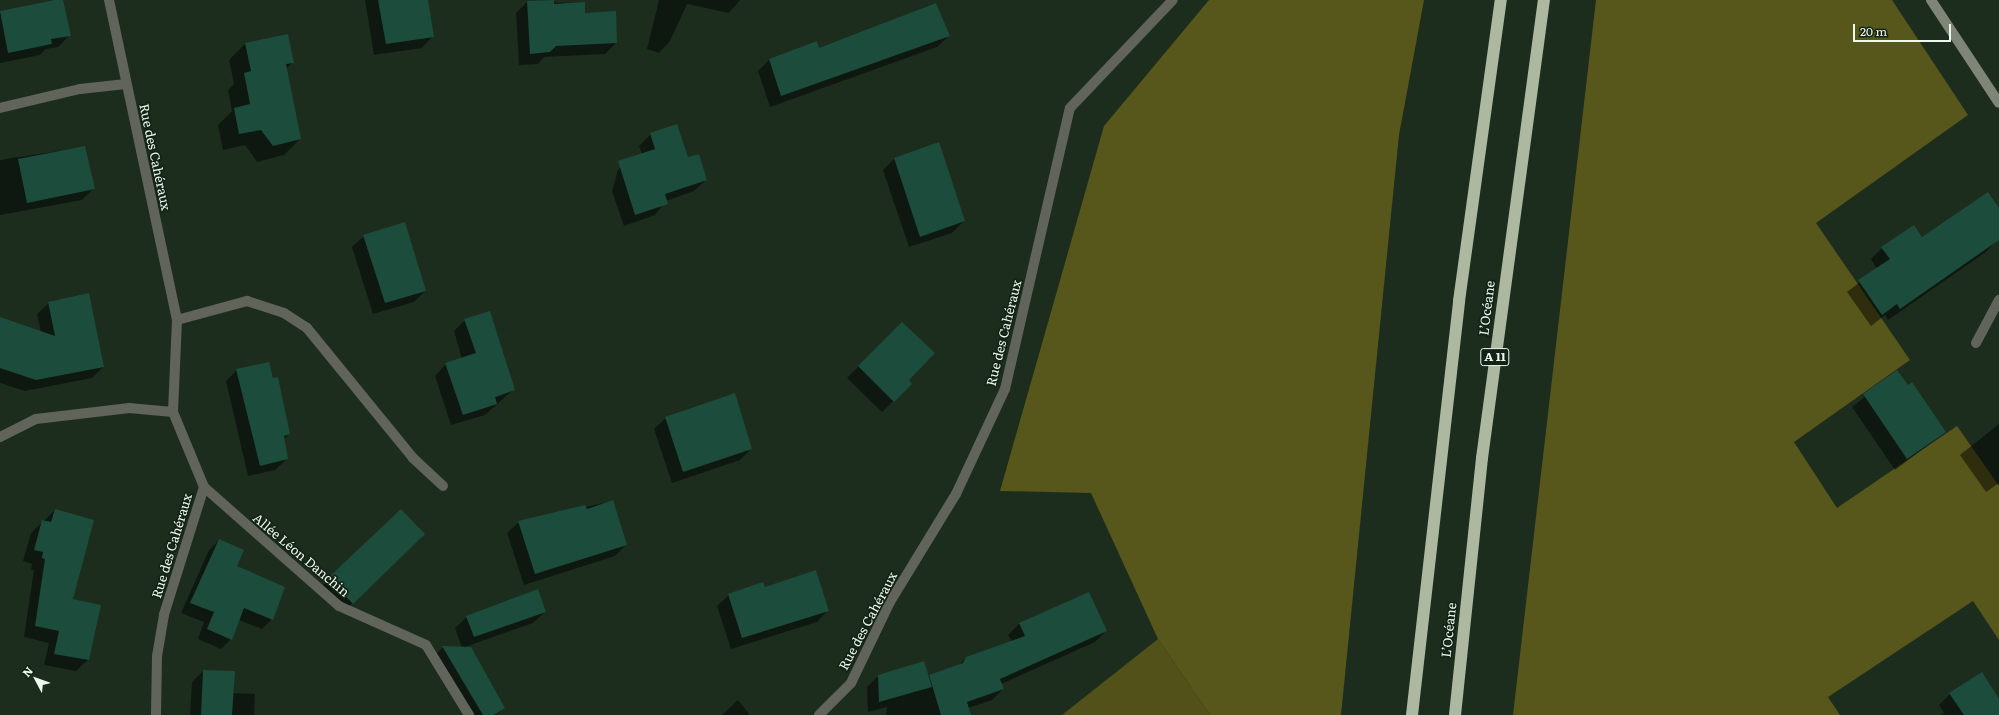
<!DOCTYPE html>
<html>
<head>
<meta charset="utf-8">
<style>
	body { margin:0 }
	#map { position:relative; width:1999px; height:715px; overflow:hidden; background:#1c2d1e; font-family:Literata,serif }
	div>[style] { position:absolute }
	.green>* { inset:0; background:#515119 }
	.forest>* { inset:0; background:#57561b }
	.shadow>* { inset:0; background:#0007 }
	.building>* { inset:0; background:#1c4c3b }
	.street>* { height:10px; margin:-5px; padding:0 5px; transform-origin:5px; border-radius:5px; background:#60645b }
	.secondary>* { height:10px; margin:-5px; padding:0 5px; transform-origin:5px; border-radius:5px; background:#7f8677 }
	.highway>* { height:12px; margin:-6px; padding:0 6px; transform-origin:6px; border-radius:6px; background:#adb8a1 }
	span { translate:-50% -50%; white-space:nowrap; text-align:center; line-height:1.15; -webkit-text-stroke:3.5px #132315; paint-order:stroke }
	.shield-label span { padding:1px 3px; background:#132315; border:1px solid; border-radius:3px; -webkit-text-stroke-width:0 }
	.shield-label { font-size:12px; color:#edf8ee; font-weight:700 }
	.street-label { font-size:13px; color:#edf8ee }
	.north { position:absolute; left:16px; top:659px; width:40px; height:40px; -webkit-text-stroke:3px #132315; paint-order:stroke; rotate:311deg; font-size:11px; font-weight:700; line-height:16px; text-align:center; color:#edf8ee }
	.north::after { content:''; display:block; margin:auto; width:14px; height:18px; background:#edf8ee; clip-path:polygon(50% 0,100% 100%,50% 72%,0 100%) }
	.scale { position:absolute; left:1853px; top:24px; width:98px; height:18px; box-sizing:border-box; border:2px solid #edf8ee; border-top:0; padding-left:5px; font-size:12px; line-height:14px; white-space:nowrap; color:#edf8ee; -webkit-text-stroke:3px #132315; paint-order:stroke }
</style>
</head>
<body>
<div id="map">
	<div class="green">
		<i style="clip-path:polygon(1158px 639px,1210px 715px,1062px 715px)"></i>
	</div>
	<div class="forest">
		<i style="clip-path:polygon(1209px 0,1424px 0,1399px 135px,1341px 715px,1210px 715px,1158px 639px,1091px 493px,1000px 491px,1104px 126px)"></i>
		<i style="clip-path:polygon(1596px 0,1892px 0,1968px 115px,1816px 223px,1910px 360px,1794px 442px,1837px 508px,1957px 426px,1999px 486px,1999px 640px,1973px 601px,1828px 697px,1840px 715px,1513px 715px)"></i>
	</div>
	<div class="shadow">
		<i style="clip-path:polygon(62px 0,70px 35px,58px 47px,46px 49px,40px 55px,0 63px,0 13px)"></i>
		<i style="clip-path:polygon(365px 0,427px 0,433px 36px,422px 48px,374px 55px)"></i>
		<i style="clip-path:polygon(659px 0,740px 0,729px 13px,687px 4px,670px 41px,659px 53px,647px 49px)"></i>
		<i style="clip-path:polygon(527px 2px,584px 3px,584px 14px,616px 43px,605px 54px,544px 57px,538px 64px,519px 65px,516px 13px)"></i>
		<i style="clip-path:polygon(287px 35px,293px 62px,286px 69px,300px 139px,284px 155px,257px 162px,245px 145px,223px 150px,218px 125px,232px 111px,228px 90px,234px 84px,229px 60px,245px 44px)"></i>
		<i style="clip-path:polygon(949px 36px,937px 47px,770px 107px,758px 71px,769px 60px,819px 49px)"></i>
		<i style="clip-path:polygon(651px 134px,687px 158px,706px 180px,694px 191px,666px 201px,655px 215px,624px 226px,612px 191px,618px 170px,629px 158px,642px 154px,639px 146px)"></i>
		<i style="clip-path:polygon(939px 144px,964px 221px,952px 233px,909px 247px,883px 170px,894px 159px)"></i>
		<i style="clip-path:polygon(84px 147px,94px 188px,82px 200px,0 215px,0 160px)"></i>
		<i style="clip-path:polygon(1999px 209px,1999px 237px,1986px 252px,1888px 320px,1885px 315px,1871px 326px,1847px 292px,1877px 269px,1871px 259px,1882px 248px,1922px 238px)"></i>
		<i style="clip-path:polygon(364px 236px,425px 291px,414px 302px,373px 314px,352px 247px)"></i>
		<i style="clip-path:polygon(49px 303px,103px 367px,92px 378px,25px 391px,0 383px,0 318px,41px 332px,37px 314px)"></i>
		<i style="clip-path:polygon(evenodd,465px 320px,514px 389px,485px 415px,451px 425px,435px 376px,446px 364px,462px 359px,454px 331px,465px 320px,502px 393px,502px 395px,491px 399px,502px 393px)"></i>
		<i style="clip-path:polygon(902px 323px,907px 380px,911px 384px,882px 412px,847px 378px)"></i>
		<i style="clip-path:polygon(237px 370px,289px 434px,283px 440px,287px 459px,275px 470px,248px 476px,226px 381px)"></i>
		<i style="clip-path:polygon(1897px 372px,1945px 432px,1895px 470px,1852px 407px)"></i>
		<i style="clip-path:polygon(666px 418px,751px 449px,740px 460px,672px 483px,654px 429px)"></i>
		<i style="clip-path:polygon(1999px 424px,1999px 483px,1986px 492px,1960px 455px)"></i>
		<i style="clip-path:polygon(612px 501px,626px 545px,615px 556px,524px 585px,507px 533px,519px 522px)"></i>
		<i style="clip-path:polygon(55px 510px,72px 599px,99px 605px,88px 660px,76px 671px,44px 665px,49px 643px,24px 637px,34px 570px,31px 570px,32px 564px,23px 561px,31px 533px)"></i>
		<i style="clip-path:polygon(219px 540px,272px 619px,262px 629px,239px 620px,231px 639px,221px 649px,198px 639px,204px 622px,181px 613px,209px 550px)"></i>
		<i style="clip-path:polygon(414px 544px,342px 613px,319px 589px,329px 579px)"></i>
		<i style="clip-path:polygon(764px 589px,828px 610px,817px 622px,731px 649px,717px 606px,729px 595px)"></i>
		<i style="clip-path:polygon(545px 612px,533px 623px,462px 648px,504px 708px,496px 715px,474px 715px,437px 653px,443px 647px,462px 648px,455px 628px,467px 617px)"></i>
		<i style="clip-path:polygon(1019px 624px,1106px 631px,1095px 642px,1001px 684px,1003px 689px,992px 700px,968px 708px,970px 715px,886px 715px,887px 707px,868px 712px,867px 687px,878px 676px,928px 676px,958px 666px,966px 658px,1012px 642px,1008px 635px)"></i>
		<i style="clip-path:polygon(203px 671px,232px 693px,255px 694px,254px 715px,190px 715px,192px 682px)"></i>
		<i style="clip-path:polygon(1950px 694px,1999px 701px,1999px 710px,1994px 715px,1941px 715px,1944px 713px,1939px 705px)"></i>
		<i style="clip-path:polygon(738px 700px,750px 715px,722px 715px)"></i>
	</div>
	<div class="building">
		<i style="clip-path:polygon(55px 0,63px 0,71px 36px,51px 39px,52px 44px,8px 53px,0 11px)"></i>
		<i style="clip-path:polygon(378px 0,428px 0,434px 37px,386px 44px)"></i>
		<i style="clip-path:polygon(554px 0,554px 4px,585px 2px,585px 13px,616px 11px,617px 43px,556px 46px,550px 52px,530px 54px,527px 1px)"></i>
		<i style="clip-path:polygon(936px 3px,950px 36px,781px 96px,769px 59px,817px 41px,819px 48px)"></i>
		<i style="clip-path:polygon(288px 34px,294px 63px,286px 64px,301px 139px,273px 146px,261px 130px,239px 134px,234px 108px,250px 104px,244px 73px,251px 71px,245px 43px)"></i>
		<i style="clip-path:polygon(677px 124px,688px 157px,699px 154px,707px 180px,665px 194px,668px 204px,635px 215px,618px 161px,655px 149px,650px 133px)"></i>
		<i style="clip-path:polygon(939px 142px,965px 221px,920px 237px,894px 158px)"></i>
		<i style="clip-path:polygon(85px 146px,95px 189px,27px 203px,18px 159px)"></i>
		<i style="clip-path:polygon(1988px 192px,1999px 208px,1999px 240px,1900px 309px,1897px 304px,1882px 315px,1858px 280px,1890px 259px,1881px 247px,1914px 225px,1922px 237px)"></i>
		<i style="clip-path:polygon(405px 222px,426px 291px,385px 303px,363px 235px)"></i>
		<i style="clip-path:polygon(89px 293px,104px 367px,36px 380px,0 368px,0 317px,55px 336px,48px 302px)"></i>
		<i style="clip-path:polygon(490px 311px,515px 390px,495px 397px,497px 404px,463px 415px,445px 363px,476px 353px,464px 319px)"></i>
		<i style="clip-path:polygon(902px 322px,935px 353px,909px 380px,912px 384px,894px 402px,858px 366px)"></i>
		<i style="clip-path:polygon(269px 362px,273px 378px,278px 377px,290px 434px,284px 436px,288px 459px,260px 466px,236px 369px)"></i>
		<i style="clip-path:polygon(1897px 370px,1908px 385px,1912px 382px,1946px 432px,1907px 459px,1863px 394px)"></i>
		<i style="clip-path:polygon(735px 393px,752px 449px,683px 472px,665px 417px)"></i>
		<i style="clip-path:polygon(613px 500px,627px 545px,535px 574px,518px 521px,585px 505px,587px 509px)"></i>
		<i style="clip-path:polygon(55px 509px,94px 520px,73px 599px,101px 605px,89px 660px,54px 654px,59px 631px,35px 626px,45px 559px,42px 558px,43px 552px,34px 550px,42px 520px,51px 522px)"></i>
		<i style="clip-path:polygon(401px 509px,425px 534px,353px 604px,328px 578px)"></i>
		<i style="clip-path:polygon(219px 539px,244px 550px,237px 566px,285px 587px,273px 620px,244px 608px,232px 640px,207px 629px,214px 612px,190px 603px)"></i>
		<i style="clip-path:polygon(816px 570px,829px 611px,742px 638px,728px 594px,763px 582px,765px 587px)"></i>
		<i style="clip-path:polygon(538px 589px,546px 612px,474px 637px,466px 616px)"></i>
		<i style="clip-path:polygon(1089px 592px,1107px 631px,1000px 679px,1004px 689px,967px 702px,971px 715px,941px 715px,929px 675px,963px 663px,966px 657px,1025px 636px,1019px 623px)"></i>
		<i style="clip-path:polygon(442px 646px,471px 647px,505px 708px,494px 715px,483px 715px)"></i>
		<i style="clip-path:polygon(924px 661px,932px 687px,879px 702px,878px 675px)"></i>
		<i style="clip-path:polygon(203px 670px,235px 671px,232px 715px,201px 715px)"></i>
		<i style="clip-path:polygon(1982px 672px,1999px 699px,1999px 715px,1964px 715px,1949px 693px)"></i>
	</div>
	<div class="street">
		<i style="left:109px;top:0;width:327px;rotate:78deg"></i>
		<i style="left:177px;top:320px;width:92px;rotate:92.5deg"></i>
		<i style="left:173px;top:412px;width:81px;rotate:67.5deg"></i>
		<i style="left:204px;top:487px;width:134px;rotate:107.4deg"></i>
		<i style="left:164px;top:615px;width:42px;rotate:99.7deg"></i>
		<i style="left:157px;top:656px;width:59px;rotate:91deg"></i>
		<i style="left:0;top:108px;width:82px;rotate:-13.4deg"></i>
		<i style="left:80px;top:89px;width:46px;rotate:-6.2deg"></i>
		<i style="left:177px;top:320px;width:73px;rotate:-15.2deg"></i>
		<i style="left:247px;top:301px;width:39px;rotate:18deg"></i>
		<i style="left:284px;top:313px;width:27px;rotate:33deg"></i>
		<i style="left:307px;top:328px;width:168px;rotate:50.8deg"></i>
		<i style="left:413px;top:458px;width:41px;rotate:43deg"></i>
		<i style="left:1976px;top:343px;width:49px;rotate:-61.9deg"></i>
		<i style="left:0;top:437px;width:40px;rotate:-26.6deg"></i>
		<i style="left:36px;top:419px;width:94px;rotate:-6.7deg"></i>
		<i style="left:129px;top:408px;width:44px;rotate:5.2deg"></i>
		<i style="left:204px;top:487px;width:180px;rotate:41.4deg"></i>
		<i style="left:339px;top:606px;width:95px;rotate:24.1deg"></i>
		<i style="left:426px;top:645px;width:82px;rotate:58.4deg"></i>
		<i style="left:819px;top:715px;width:45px;rotate:-45deg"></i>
		<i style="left:851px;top:683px;width:90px;rotate:-64.3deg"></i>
		<i style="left:890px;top:602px;width:127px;rotate:-58.6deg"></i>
		<i style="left:956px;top:494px;width:116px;rotate:-65deg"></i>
		<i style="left:1005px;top:389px;width:288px;rotate:-77deg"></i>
		<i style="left:1070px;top:108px;width:149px;rotate:-46.4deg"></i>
	</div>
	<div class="secondary">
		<i style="left:1931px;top:0;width:123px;rotate:56.6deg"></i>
	</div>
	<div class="highway">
		<i style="left:1412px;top:715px;width:417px;rotate:-83.5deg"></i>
		<i style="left:1459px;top:301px;width:304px;rotate:-82.1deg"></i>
		<i style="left:1455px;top:715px;width:258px;rotate:-84deg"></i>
		<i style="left:1482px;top:458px;width:462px;rotate:-82.3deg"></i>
	</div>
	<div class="shield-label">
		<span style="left:1495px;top:357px">A 11</span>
	</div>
	<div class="street-label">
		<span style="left:155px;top:157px;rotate:78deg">Rue des Cahéraux</span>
		<span style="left:1487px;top:308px;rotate:-83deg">L’Océane</span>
		<span style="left:1004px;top:333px;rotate:-76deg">Rue des Cahéraux</span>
		<span style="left:172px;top:546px;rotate:-73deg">Rue des Cahéraux</span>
		<span style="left:301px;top:555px;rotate:40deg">Allée Léon Danchin</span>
		<span style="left:868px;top:621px;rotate:-62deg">Rue des Cahéraux</span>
		<span style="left:1449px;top:630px;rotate:-84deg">L’Océane</span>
	</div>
	<div class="north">N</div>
	<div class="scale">20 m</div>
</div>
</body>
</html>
